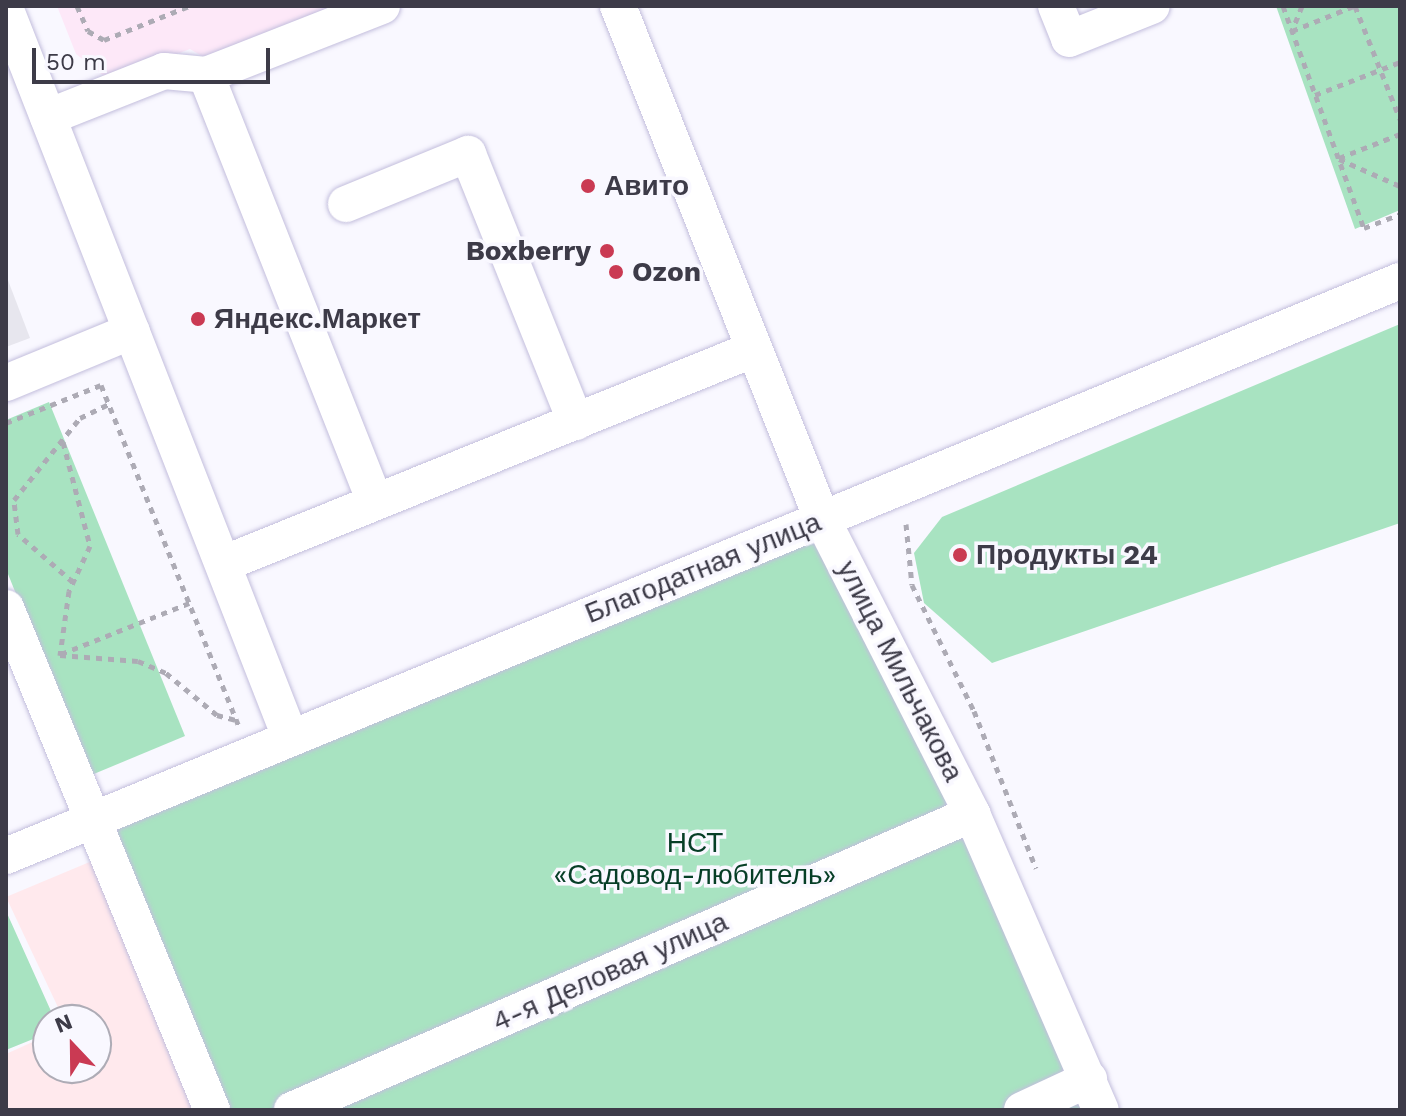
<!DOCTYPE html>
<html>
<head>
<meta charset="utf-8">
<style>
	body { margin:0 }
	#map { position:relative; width:1406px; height:1116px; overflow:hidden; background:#f9f8ff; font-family:"Work Sans",sans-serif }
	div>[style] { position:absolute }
	.built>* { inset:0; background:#e7e6ee }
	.industrial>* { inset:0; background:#ffe9ed }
	.education>* { inset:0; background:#fde8f8 }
	.green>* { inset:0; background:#a8e3c1 }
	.path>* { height:5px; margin-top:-2.5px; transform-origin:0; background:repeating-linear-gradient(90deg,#adabb5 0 6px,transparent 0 12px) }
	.roads { filter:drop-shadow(0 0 2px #c3bedd) drop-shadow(0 0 2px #c3bedd) }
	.minor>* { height:36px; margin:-18px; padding:0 18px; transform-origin:18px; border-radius:18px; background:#fff }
	.dots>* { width:22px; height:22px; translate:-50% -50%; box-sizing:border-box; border:4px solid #f9f8ff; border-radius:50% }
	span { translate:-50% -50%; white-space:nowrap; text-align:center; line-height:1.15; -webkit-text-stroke:7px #f9f8ff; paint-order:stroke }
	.poi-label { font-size:28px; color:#3d3b48; font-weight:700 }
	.left { translate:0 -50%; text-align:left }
	.right { translate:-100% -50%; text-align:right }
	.street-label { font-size:28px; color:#3d3b48 }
	.park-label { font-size:28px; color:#063e26 }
	.frame { position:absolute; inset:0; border:8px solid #3d3b48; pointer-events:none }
	.north { position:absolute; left:32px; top:1004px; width:80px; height:80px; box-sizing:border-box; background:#f9f8ff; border:2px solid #aeacb6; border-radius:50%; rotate:338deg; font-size:22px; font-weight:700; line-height:32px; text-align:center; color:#3d3b48 }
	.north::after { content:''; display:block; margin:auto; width:28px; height:36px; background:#ca3a53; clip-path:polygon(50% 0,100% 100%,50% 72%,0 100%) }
	.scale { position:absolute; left:32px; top:48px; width:238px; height:36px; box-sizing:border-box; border:4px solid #3d3b48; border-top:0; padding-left:10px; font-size:24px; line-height:28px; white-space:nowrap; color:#3d3b48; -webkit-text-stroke:6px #f9f8ff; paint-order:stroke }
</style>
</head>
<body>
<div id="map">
	<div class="built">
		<i style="clip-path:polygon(6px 275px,30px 338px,6px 347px)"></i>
	</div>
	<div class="industrial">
		<i style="clip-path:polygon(92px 861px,202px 1110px,6px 1110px,6px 1054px,48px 1035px,48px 1068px,96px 1068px,96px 1020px,64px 1020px,6px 897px)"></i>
	</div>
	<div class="education">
		<i style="clip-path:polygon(57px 6px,348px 6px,210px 61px,190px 49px,109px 80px,76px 54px)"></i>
	</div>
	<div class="green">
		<i style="clip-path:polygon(1276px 6px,1400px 6px,1400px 210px,1355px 229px)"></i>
		<i style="clip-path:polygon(1400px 324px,1400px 523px,992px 663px,924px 603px,914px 553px,942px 517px)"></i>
		<i style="clip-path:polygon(49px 402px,185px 736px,89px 776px,6px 569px,6px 420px)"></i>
		<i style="clip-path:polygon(814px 538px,964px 830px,1082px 1110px,228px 1110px,109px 828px)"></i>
		<i style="clip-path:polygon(6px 911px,55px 1020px,48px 1020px,48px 1033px,6px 1050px)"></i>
	</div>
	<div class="path">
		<i style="left:77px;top:6px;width:27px;rotate:66deg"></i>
		<i style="left:88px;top:31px;width:18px;rotate:29deg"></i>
		<i style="left:104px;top:40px;width:92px;rotate:-21.8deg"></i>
		<i style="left:1283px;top:6px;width:236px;rotate:70deg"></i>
		<i style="left:1364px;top:228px;width:39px;rotate:-21deg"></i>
		<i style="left:1302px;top:6px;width:27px;rotate:112deg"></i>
		<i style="left:1292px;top:31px;width:67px;rotate:-22deg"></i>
		<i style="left:1355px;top:6px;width:122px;rotate:68.3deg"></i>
		<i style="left:1315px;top:95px;width:91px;rotate:-21.2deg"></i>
		<i style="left:1339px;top:158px;width:66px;rotate:-21.5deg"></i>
		<i style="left:1339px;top:159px;width:67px;rotate:23.9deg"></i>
		<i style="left:6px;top:423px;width:102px;rotate:-21.8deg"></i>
		<i style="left:101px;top:385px;width:369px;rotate:68deg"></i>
		<i style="left:63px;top:442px;width:107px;rotate:75.4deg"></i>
		<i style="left:90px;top:546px;width:50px;rotate:115deg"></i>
		<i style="left:69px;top:591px;width:65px;rotate:98deg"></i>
		<i style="left:60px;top:655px;width:78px;rotate:4.4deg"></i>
		<i style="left:138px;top:661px;width:30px;rotate:23deg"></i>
		<i style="left:166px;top:673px;width:66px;rotate:39.5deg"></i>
		<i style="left:217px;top:715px;width:20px;rotate:15deg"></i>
		<i style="left:906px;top:524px;width:61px;rotate:84.4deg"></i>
		<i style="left:912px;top:585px;width:140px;rotate:63.8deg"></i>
		<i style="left:974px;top:711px;width:169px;rotate:68.5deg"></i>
		<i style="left:73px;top:582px;width:73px;rotate:-138.9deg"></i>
		<i style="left:18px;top:534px;width:34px;rotate:-97deg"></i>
		<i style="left:14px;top:500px;width:105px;rotate:-51.2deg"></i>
		<i style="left:80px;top:418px;width:32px;rotate:-26deg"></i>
		<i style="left:61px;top:654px;width:138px;rotate:-21.7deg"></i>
	</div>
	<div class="roads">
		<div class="minor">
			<i style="left:618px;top:6px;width:552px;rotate:68.31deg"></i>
			<i style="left:822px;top:519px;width:331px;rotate:63deg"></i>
			<i style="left:972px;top:814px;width:323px;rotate:66.5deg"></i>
			<i style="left:1056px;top:6px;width:35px;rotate:68deg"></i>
			<i style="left:1069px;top:39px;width:89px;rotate:-21.7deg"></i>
			<i style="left:6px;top:10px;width:781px;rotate:68.66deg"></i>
			<i style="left:206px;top:75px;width:459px;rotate:68.4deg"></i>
			<i style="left:48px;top:117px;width:125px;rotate:-21.6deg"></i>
			<i style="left:164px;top:71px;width:42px;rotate:5.4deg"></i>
			<i style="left:206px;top:75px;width:189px;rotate:-21.4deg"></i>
			<i style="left:346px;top:204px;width:132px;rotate:-22.3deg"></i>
			<i style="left:468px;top:154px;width:289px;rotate:68.1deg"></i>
			<i style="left:6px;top:383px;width:136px;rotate:-22.4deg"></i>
			<i style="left:223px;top:564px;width:571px;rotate:-22.03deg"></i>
			<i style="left:6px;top:608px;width:543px;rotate:67.69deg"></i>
			<i style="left:6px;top:856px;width:1508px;rotate:-22.42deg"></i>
			<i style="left:292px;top:1110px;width:742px;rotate:-23.52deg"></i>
			<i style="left:1022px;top:1110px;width:74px;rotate:-24.8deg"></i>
		</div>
	</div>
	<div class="dots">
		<i style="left:588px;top:186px;background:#ca3a53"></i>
		<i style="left:607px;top:251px;background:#ca3a53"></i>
		<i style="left:616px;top:272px;background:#ca3a53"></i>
		<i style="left:198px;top:319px;background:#ca3a53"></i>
		<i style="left:960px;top:555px;background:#ca3a53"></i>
	</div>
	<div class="poi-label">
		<span class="left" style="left:604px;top:186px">Авито</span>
		<span class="right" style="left:591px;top:251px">Boxberry</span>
		<span class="left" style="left:632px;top:272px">Ozon</span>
		<span class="left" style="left:214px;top:319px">Яндекс.Маркет</span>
		<span class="left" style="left:976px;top:555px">Продукты 24</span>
	</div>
	<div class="street-label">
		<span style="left:703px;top:568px;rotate:-22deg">Благодатная улица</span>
		<span style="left:900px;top:671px;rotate:63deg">улица Мильчакова</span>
		<span style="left:610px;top:972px;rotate:-24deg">4-я Деловая улица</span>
	</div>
	<div class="park-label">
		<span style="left:695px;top:859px">НСТ<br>«Садовод-любитель»</span>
	</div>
	<div class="frame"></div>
	<div class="north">N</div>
	<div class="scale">50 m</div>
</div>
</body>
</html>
